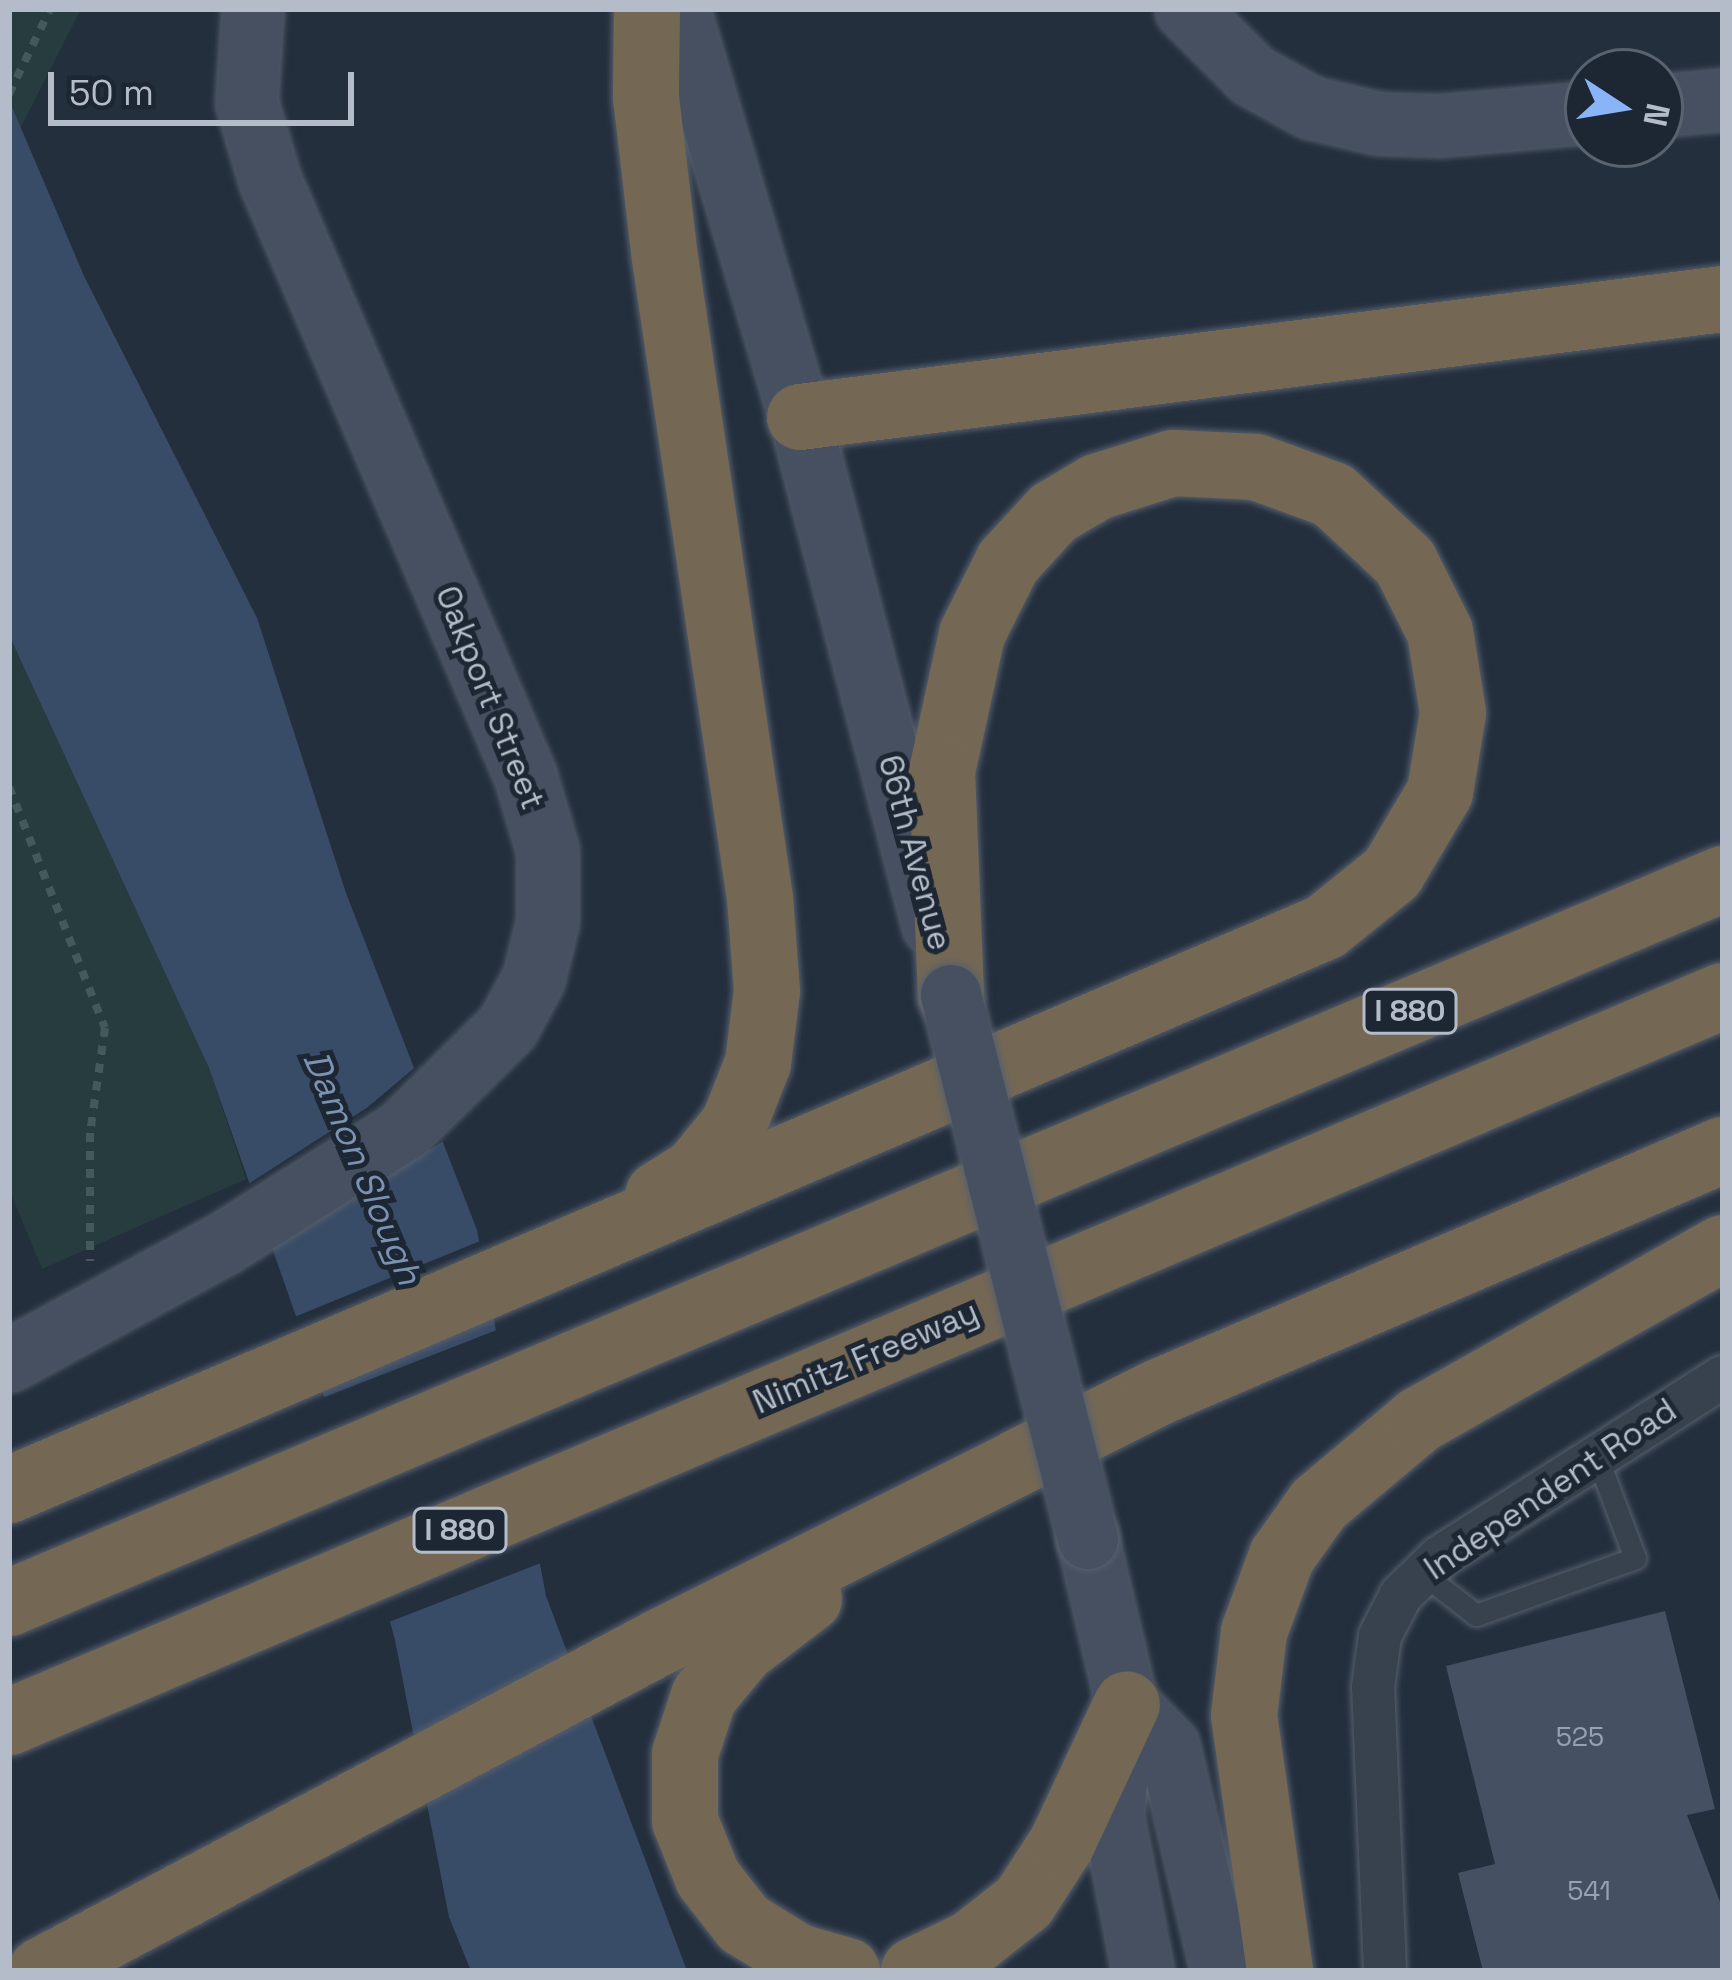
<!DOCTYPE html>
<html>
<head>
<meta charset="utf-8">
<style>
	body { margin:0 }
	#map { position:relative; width:1732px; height:1980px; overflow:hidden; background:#242f3e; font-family:"Space Grotesk",sans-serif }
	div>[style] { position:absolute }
	.green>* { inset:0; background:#263c3f }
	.water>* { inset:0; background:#394c67 }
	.pier>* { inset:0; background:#242f3e }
	.building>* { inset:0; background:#455162 }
	.path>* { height:8px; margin-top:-4px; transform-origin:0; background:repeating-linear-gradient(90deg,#44595c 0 9px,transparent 0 18px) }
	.roads { filter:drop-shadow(0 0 3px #565f6c) drop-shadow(0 0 3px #565f6c) }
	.lane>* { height:21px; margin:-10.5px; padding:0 10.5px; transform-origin:10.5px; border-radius:10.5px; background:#38414e }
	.street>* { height:42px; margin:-21px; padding:0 21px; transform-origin:21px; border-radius:21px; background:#38414e }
	.secondary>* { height:60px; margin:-30px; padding:0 30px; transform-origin:30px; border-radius:30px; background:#465061 }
	.highway>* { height:66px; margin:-33px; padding:0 33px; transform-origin:33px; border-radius:33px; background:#746855 }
	.bridges { filter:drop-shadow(0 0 3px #565f6c) drop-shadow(0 0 3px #565f6c) }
	.secondary-bridge>* { height:60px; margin:-30px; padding:0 30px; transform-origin:30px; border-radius:30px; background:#465061 }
	span { translate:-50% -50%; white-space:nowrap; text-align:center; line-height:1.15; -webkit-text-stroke:10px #1d2633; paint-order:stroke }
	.number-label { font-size:27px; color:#98a1af }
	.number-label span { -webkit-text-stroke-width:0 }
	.shield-label span { padding:3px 9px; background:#1d2633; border:3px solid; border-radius:9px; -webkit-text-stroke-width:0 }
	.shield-label { font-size:30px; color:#b4bcc9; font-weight:700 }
	.street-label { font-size:33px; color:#b4bcc9 }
	.water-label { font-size:36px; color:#7c92b1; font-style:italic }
	.frame { position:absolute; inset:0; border:12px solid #b4bcc9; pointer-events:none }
	.north { position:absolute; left:1564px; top:48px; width:120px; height:120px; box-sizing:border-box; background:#1d2633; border:3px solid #59626f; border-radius:50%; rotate:102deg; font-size:33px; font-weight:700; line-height:48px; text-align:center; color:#b4bcc9 }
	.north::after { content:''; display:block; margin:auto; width:42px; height:54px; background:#8ab4f8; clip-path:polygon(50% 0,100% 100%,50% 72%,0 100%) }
	.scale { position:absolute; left:48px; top:72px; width:306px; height:54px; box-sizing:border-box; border:6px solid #b4bcc9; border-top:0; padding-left:15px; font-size:36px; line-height:42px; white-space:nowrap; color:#b4bcc9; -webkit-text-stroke:9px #1d2633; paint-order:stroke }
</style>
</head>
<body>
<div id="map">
	<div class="green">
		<i style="clip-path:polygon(9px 9px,81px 9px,9px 150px)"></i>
		<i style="clip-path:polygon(9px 635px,209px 1068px,246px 1179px,42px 1269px,9px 1189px)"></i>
	</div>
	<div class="water">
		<i style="clip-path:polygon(9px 100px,84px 276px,257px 618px,346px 893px,477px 1230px,546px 1596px,687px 1971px,471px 1971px,449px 1917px,395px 1640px,344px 1453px,209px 1068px,9px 635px)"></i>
	</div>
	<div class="pier">
		<i style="clip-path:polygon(420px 1063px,448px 1138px,264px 1254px,242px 1188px,368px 1107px)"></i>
		<i style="clip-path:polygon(485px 1239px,497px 1303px,310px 1380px,287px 1320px)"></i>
		<i style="clip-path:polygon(502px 1328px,546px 1561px,384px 1624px,317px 1400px)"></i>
	</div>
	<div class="building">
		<i style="clip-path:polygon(1665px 1611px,1715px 1809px,1687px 1815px,1723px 1910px,1723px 1971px,1483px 1971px,1458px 1873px,1495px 1864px,1446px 1666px)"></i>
	</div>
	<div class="path">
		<i style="left:9px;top:94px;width:94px;rotate:-64.2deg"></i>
		<i style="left:9px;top:787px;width:259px;rotate:68.3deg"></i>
		<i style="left:105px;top:1028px;width:106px;rotate:98.1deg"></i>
		<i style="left:90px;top:1133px;width:128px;rotate:90deg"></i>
	</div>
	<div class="roads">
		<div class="lane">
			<i style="left:1422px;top:1573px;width:68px;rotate:37.9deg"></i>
			<i style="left:1476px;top:1615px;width:169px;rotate:-19.7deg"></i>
			<i style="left:1635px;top:1558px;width:108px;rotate:-110.6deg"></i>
		</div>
		<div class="street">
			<i style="left:1385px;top:1971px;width:284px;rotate:-92.4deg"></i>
			<i style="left:1373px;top:1687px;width:51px;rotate:-82.2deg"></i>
			<i style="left:1380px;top:1636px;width:46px;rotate:-62.9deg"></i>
			<i style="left:1401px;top:1595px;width:54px;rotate:-44.3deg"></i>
			<i style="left:1440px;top:1557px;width:335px;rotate:-32.5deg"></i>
		</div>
		<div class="secondary">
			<i style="left:679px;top:9px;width:426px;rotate:73.5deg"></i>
			<i style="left:800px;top:417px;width:525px;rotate:75.33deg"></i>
			<i style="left:1186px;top:9px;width:95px;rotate:45deg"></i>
			<i style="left:1253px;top:76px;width:66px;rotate:28.9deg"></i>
			<i style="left:1311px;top:108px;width:70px;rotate:13.2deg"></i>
			<i style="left:1379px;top:124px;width:61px;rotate:1.9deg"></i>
			<i style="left:1440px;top:126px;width:149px;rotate:-5deg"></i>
			<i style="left:1660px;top:106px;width:63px;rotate:-5.4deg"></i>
			<i style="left:9px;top:1361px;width:245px;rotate:-28.6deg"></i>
			<i style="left:224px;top:1244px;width:210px;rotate:-32.2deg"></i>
			<i style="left:402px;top:1132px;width:149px;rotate:-44.7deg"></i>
			<i style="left:508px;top:1027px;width:55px;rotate:-61.6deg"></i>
			<i style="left:534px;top:979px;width:59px;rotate:-76.2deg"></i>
			<i style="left:548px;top:922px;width:71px;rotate:-90deg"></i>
			<i style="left:548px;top:851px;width:77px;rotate:-106.6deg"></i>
			<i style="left:526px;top:777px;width:650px;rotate:-113.21deg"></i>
			<i style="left:270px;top:180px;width:80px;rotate:-106.6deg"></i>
			<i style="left:247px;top:103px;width:94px;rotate:-86.3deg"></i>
			<i style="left:1088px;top:1539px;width:170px;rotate:76.7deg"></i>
			<i style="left:1127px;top:1704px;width:113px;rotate:97.1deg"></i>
			<i style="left:1113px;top:1816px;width:158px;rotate:79deg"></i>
			<i style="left:1127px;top:1704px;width:60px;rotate:45.7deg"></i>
			<i style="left:1169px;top:1747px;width:230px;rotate:76.7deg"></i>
		</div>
		<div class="highway">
			<i style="left:647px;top:9px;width:88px;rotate:90.7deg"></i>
			<i style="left:646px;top:97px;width:162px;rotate:83.3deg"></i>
			<i style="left:665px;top:258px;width:647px;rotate:81.56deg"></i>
			<i style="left:760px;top:898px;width:93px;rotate:85.7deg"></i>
			<i style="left:767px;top:991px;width:73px;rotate:97.1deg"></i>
			<i style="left:758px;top:1063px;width:66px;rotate:111.5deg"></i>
			<i style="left:734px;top:1124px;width:60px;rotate:129deg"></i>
			<i style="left:696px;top:1171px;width:44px;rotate:148.1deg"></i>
			<i style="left:800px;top:417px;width:931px;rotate:-7.29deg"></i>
			<i style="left:9px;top:1490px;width:1431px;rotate:-23.16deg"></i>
			<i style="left:1325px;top:927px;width:86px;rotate:-38.9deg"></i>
			<i style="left:1392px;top:873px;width:94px;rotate:-59.3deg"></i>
			<i style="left:1440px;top:792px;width:80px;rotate:-80.7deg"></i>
			<i style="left:1453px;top:713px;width:82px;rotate:-99.1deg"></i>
			<i style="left:1440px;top:632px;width:78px;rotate:-116.6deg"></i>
			<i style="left:1405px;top:562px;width:98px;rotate:-137.1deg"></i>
			<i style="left:1333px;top:495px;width:82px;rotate:-160deg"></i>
			<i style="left:1256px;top:467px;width:83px;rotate:-177.2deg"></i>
			<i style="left:1173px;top:463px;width:80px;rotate:162.5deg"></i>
			<i style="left:1097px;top:487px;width:51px;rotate:149.4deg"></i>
			<i style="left:1053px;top:513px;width:67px;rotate:132.6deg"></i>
			<i style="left:1008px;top:562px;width:80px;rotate:116.6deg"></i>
			<i style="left:972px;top:634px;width:141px;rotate:102.3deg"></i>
			<i style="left:942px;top:772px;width:223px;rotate:87.7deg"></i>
			<i style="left:809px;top:1599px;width:83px;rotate:142.9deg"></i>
			<i style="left:743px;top:1649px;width:61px;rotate:129.7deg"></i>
			<i style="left:704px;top:1696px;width:61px;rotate:108.1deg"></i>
			<i style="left:685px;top:1754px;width:67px;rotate:90deg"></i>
			<i style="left:685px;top:1821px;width:61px;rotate:68deg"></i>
			<i style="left:708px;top:1878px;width:58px;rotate:52deg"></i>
			<i style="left:744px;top:1924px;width:63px;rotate:31.4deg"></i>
			<i style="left:798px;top:1957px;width:51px;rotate:15.9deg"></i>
			<i style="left:9px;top:1603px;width:1861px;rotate:-22.9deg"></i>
			<i style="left:9px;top:1722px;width:1861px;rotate:-22.96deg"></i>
			<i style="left:41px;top:1971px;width:701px;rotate:-27.99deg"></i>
			<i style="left:660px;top:1642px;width:558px;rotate:-26.61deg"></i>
			<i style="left:1159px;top:1392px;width:614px;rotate:-23.22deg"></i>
			<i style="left:914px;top:1971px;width:64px;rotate:-25.8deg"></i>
			<i style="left:972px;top:1943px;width:66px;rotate:-38.3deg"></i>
			<i style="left:1024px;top:1902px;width:70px;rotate:-57.2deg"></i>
			<i style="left:1062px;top:1843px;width:153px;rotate:-64.9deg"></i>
			<i style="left:1280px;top:1971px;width:258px;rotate:-98deg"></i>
			<i style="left:1244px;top:1716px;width:85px;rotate:-83.2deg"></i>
			<i style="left:1254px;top:1632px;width:81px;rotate:-69.8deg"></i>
			<i style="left:1282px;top:1556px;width:64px;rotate:-54.6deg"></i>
			<i style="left:1319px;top:1504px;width:131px;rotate:-40deg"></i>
			<i style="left:1419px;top:1420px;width:349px;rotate:-29.5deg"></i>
		</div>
	</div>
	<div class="bridges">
		<div class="secondary-bridge">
			<i style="left:951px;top:995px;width:561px;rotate:75.86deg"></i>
		</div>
	</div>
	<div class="number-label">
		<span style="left:1580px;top:1737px">525</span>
		<span style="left:1589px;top:1891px">541</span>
	</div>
	<div class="shield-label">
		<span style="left:1410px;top:1011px">I 880</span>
		<span style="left:460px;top:1530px">I 880</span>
	</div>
	<div class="street-label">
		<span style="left:489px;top:698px;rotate:68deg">Oakport Street</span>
		<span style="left:914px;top:853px;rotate:75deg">66th Avenue</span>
		<span style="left:866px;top:1358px;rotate:-23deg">Nimitz Freeway</span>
		<span style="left:1551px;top:1490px;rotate:-34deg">Independent Road</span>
	</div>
	<div class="water-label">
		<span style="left:362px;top:1168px;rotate:67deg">Damon Slough</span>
	</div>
	<div class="frame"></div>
	<div class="north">N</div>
	<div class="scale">50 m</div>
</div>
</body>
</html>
